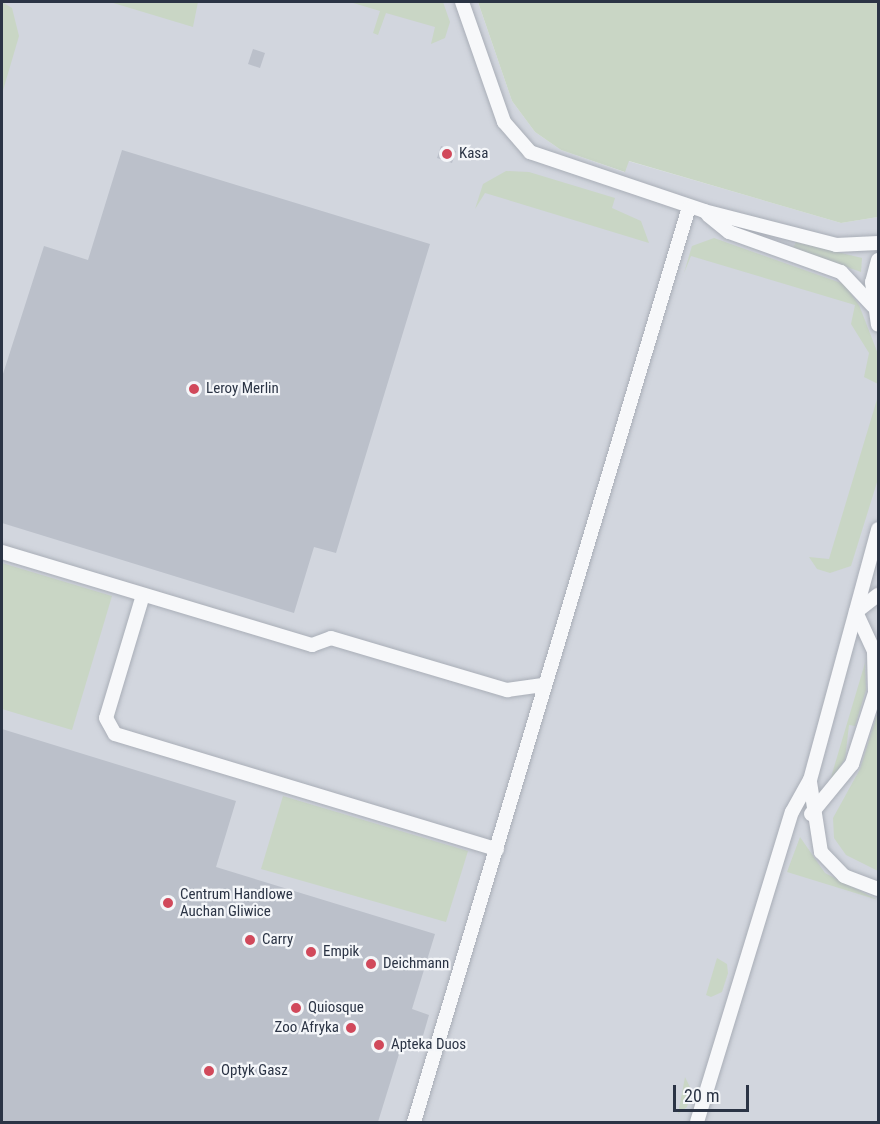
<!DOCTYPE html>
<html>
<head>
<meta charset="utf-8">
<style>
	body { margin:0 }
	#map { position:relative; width:880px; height:1124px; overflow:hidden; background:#e4e7ec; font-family:"Roboto Condensed",sans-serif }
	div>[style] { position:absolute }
	.built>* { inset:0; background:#d2d6de }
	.green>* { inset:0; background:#c9d6c5 }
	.building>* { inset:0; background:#bbc0ca }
	.roads { filter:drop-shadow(0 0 2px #a9aeb7) drop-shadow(0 0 2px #a9aeb7) }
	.lane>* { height:14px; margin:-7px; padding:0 7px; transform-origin:7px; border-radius:7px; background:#f7f8fa }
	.dots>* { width:16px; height:16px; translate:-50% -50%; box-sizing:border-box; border:3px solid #f4f6f9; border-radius:50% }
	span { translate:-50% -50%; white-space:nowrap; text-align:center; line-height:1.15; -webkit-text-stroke:4.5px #f4f6f9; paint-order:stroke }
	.poi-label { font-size:15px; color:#2b3445 }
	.left { translate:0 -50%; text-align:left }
	.right { translate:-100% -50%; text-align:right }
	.frame { position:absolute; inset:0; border:3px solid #2b3445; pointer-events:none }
	.scale { position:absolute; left:673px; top:1085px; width:76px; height:27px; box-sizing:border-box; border:3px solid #2b3445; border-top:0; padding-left:8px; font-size:18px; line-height:21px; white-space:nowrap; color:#2b3445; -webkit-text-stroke:4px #f4f6f9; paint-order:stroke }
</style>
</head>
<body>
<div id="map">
	<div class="built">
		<i style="clip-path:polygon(2px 2px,478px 2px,512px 101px,535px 132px,561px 150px,624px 172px,628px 161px,841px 223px,878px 217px,878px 1122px,2px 1122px)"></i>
	</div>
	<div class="green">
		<i style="clip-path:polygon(2px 2px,12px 8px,19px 36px,2px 94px)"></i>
		<i style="clip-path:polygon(110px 2px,198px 2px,193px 27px)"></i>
		<i style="clip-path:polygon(350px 2px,443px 2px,450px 22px,445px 38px,431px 44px,435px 27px,386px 13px,378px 35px,373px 33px,380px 11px)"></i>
		<i style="clip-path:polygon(478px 2px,878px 2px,878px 217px,841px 223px,629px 161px,625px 172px,561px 150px,535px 132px,512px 101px)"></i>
		<i style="clip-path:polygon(506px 171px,529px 172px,615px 198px,612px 208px,641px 221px,649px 243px,485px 193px,475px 209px,483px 184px)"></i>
		<i style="clip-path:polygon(714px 238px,844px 284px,859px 305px,878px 354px,878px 384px,864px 377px,869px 353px,851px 324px,855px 305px,691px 256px,684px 273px,692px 246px)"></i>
		<i style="clip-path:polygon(796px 242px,862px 258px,861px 272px,793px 248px)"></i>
		<i style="clip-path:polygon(878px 396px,878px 479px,851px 566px,830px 573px,817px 569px,809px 557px,829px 559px)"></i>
		<i style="clip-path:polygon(2px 563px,112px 596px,72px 730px,2px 709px)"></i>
		<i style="clip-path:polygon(865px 663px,866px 690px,855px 726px,849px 725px,845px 759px,829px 784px)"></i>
		<i style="clip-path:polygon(878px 711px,877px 783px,878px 871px,846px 855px,834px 838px,833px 818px,860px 769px)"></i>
		<i style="clip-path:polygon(283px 796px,468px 851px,446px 922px,261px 869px)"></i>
		<i style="clip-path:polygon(800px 837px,825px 873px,878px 900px,787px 872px)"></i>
		<i style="clip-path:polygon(717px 958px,727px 964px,728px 973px,722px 992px,711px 997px,706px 995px)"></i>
		<i style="clip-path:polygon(685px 1077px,692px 1091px,687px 1107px,678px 1114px)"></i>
	</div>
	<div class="building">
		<i style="clip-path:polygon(253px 49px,265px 53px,260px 68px,248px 64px)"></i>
		<i style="clip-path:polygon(441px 146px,456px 151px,452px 163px,437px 158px)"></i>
		<i style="clip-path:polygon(122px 150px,430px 244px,336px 553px,314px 547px,294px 613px,2px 523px,2px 377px,44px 246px,88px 260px)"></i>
		<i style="clip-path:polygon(2px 729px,236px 801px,216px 867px,435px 934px,412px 1009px,429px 1015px,420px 1046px,403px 1041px,378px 1122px,2px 1122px)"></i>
	</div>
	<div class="roads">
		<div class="lane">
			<i style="left:462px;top:2px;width:127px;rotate:70.7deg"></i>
			<i style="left:504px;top:122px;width:40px;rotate:49deg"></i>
			<i style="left:530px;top:152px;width:184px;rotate:18.7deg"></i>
			<i style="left:704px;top:211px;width:136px;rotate:14.4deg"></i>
			<i style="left:836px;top:245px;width:42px;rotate:-2.7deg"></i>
			<i style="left:708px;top:215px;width:27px;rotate:39deg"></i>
			<i style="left:729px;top:232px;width:119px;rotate:19.7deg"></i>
			<i style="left:841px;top:272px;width:47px;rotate:46.7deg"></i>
			<i style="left:878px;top:260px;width:23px;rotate:105deg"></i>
			<i style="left:872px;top:282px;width:43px;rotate:82.1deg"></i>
			<i style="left:2px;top:552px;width:324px;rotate:16.7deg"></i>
			<i style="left:312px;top:645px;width:20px;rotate:-20deg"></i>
			<i style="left:331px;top:638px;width:184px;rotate:16.5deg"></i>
			<i style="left:507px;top:690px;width:36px;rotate:-8deg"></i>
			<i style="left:143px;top:595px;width:128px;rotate:106.7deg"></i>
			<i style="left:106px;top:718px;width:18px;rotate:61deg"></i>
			<i style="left:115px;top:734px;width:399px;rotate:16.8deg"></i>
			<i style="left:856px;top:612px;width:28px;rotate:-38deg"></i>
			<i style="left:810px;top:782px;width:71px;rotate:81.1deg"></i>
			<i style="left:821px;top:852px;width:33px;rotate:46deg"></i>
			<i style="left:844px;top:876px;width:36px;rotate:21deg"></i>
			<i style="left:811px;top:814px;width:65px;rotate:-50.6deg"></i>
			<i style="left:852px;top:764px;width:75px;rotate:-72.1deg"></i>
			<i style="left:875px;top:693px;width:42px;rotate:-91.4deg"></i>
			<i style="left:874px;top:651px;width:43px;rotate:-114.8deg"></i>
			<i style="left:414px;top:1122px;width:955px;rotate:-73.27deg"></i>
			<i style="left:697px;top:1122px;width:324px;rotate:-73deg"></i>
			<i style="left:792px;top:812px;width:37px;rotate:-61deg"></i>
			<i style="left:810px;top:780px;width:260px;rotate:-74.8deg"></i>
		</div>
	</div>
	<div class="dots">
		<i style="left:447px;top:154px;background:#d1495b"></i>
		<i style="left:194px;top:389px;background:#d1495b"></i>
		<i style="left:168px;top:903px;background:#d1495b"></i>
		<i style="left:250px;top:940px;background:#d1495b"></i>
		<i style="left:311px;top:952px;background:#d1495b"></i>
		<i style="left:371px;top:964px;background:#d1495b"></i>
		<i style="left:296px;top:1008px;background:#d1495b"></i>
		<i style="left:351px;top:1028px;background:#d1495b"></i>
		<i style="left:379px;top:1045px;background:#d1495b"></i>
		<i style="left:209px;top:1071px;background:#d1495b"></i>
	</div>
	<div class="poi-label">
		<span class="left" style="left:459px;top:154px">Kasa</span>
		<span class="left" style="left:206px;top:389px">Leroy Merlin</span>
		<span class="left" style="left:180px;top:903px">Centrum Handlowe<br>Auchan Gliwice</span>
		<span class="left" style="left:262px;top:940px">Carry</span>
		<span class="left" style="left:323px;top:952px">Empik</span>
		<span class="left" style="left:383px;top:964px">Deichmann</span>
		<span class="left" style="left:308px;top:1008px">Quiosque</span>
		<span class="right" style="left:339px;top:1028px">Zoo Afryka</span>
		<span class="left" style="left:391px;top:1045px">Apteka Duos</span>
		<span class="left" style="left:221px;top:1071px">Optyk Gasz</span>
	</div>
	<div class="frame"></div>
	<div class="scale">20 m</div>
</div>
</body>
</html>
